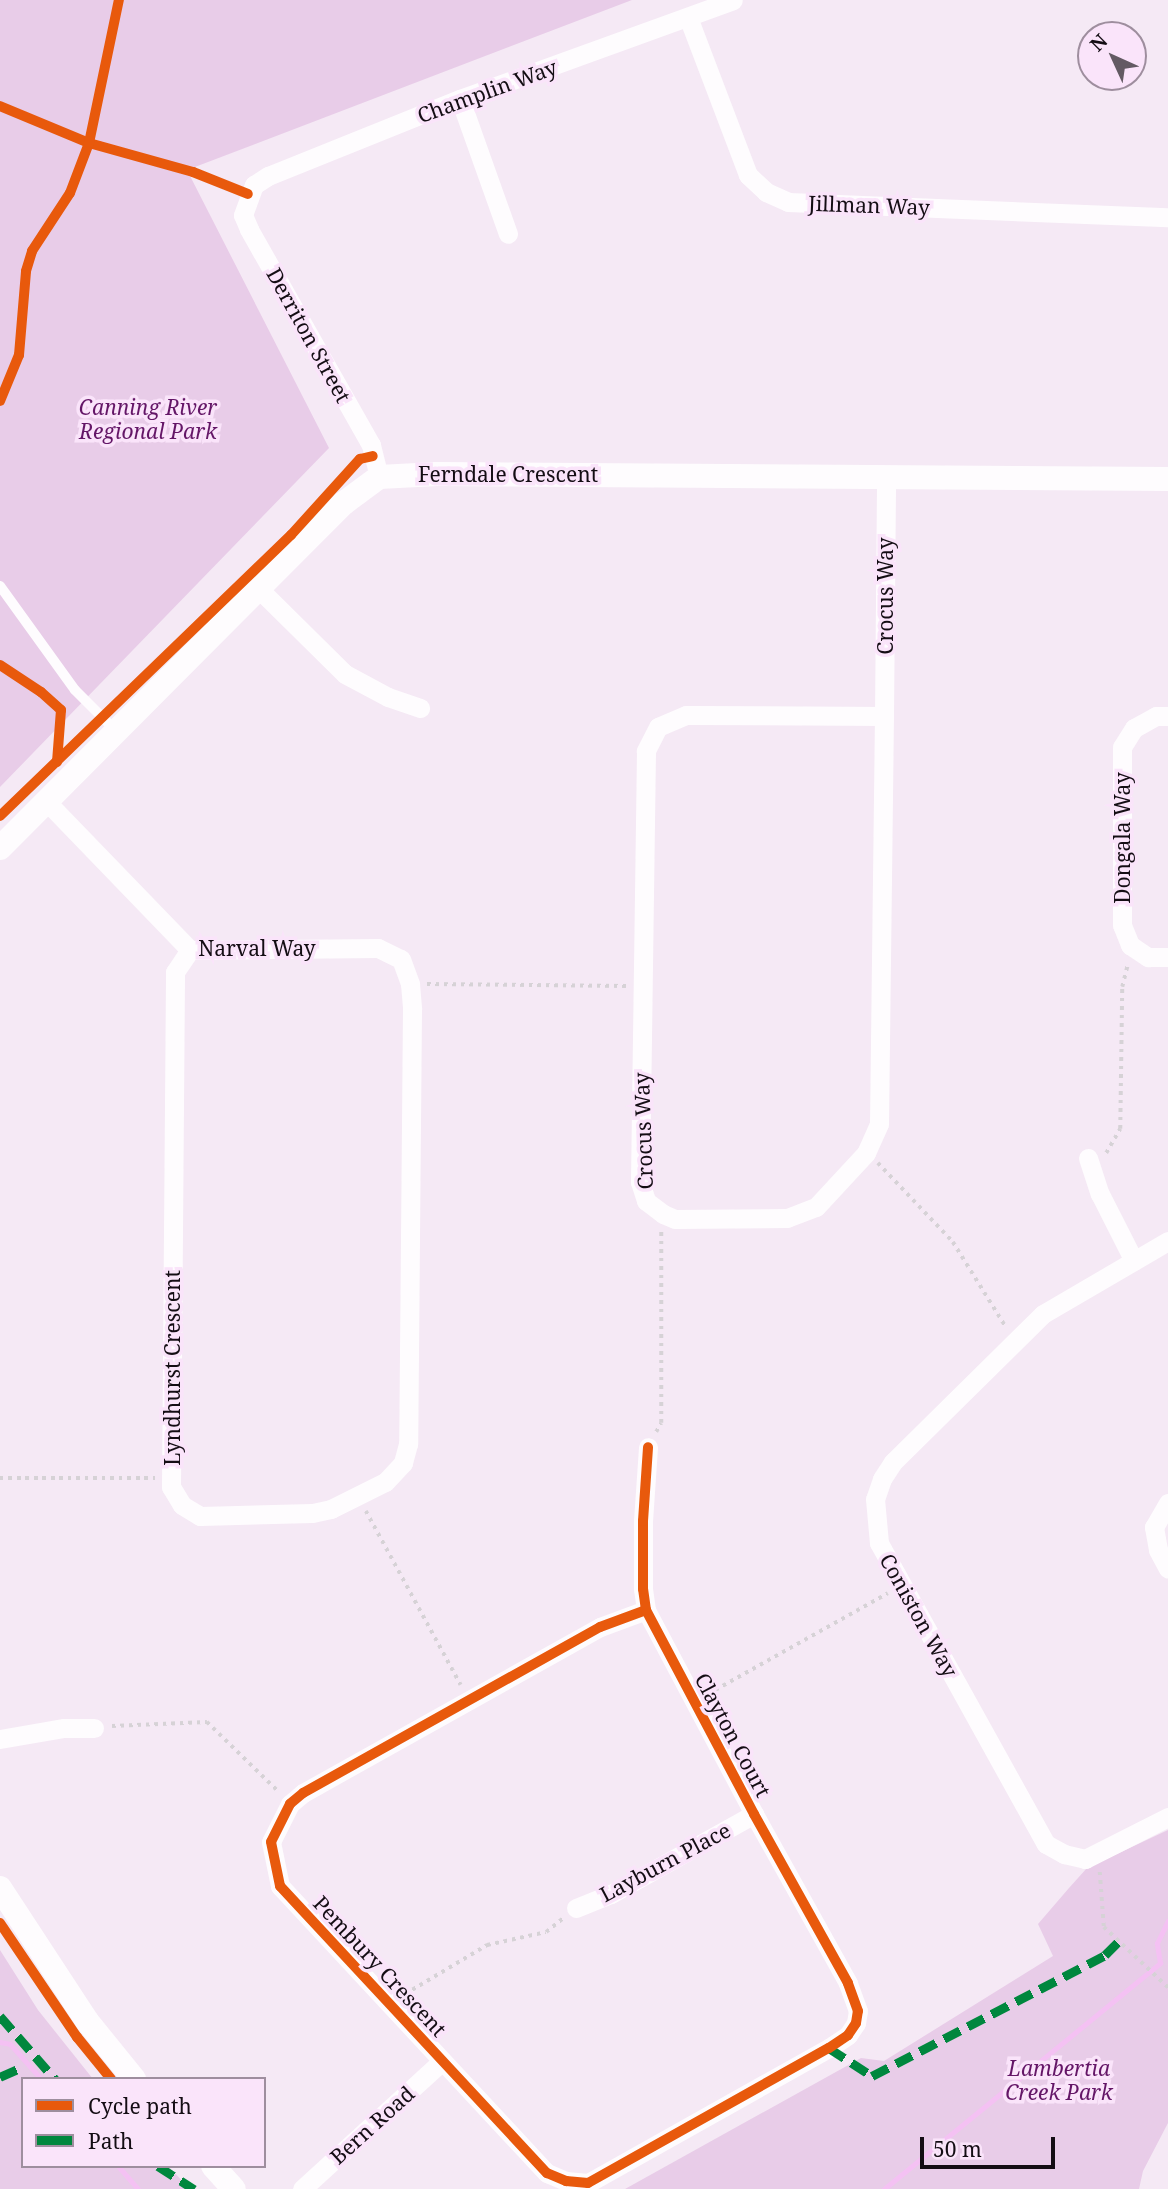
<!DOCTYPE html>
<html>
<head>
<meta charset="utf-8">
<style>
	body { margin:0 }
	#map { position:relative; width:1168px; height:2189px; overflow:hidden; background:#f5e9f5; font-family:"Noto Serif",serif }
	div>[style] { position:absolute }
	.green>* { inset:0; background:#e8cce8 }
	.stream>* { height:5px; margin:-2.5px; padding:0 2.5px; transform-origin:2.5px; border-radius:2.5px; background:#f4c1f3 }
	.path>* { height:3.5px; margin-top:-1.75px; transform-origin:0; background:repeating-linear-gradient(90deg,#d6d2d6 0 3.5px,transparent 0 8.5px) }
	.service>* { height:10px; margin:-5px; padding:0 5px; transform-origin:5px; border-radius:5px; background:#fefcfe }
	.minor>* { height:19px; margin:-9.5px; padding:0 9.5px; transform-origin:9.5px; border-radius:9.5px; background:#fefcfe }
	.tertiary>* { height:24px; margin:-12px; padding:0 12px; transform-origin:12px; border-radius:12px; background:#fefcfe }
	.quiet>* { height:9px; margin-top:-4.5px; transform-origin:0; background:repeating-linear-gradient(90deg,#00873e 0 18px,transparent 0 27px) }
	.cycleway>* { height:10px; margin:-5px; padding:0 5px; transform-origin:5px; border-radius:5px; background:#e8590c }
	span { translate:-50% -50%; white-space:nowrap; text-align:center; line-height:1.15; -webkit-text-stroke:7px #fae4fa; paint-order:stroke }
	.street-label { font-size:21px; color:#140d14 }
	.park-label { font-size:21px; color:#641667; font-style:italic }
	.legend { position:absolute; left:21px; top:2077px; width:245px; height:91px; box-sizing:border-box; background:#fae4fa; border:2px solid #9e8e9e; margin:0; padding:9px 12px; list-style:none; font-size:21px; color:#140d14 }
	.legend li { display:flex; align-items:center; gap:14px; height:35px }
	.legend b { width:35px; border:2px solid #9e8e9e }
	.north { position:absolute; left:1077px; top:21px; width:70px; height:70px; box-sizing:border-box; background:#fae4fa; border:2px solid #9e8e9e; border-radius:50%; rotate:315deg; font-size:19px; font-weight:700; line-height:28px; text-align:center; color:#140d14 }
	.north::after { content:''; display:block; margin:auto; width:24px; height:32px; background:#635a63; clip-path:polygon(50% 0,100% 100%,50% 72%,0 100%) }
	.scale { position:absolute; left:920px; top:2137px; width:135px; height:32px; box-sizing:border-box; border:4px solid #140d14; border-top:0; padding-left:9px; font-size:21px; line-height:24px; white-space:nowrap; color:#140d14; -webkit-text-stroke:5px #fae4fa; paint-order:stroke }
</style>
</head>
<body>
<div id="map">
	<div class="green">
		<i style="clip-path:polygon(0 0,632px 0,187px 170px,329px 448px,0 787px)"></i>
		<i style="clip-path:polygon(1168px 1830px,1168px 2123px,1143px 2171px,1139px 2189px,625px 2189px,861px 2058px,884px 2061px,1053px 1956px,1038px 1924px,1069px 1888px,1087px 1868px)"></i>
		<i style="clip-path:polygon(0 1950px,38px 2010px,93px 2079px,23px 2079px,23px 2166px,168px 2166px,190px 2189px,0 2189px)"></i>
	</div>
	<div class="stream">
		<i style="left:1160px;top:1963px;width:20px;rotate:-99deg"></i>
		<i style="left:1157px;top:1943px;width:25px;rotate:-64deg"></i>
		<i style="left:0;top:2042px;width:10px;rotate:11deg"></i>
		<i style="left:10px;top:2044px;width:47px;rotate:48.5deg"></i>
		<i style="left:118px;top:2166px;width:30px;rotate:49deg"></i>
		<i style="left:884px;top:2189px;width:357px;rotate:-39.3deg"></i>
	</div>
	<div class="path">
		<i style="left:427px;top:984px;width:199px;rotate:0.6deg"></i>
		<i style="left:1106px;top:1153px;width:28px;rotate:-60deg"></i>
		<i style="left:1120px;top:1129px;width:142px;rotate:-89.2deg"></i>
		<i style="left:1122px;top:987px;width:25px;rotate:-76deg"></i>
		<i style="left:878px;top:1163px;width:109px;rotate:46.5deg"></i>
		<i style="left:953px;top:1242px;width:100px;rotate:58.1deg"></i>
		<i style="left:656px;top:1432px;width:10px;rotate:-61deg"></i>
		<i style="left:661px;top:1423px;width:191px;rotate:-90deg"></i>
		<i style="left:0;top:1478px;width:155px"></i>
		<i style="left:366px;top:1511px;width:198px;rotate:61.4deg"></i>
		<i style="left:708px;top:1694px;width:206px;rotate:-29.3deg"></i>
		<i style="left:112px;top:1726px;width:95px;rotate:-2.4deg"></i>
		<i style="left:207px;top:1722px;width:100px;rotate:44.2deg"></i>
		<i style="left:1100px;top:1872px;width:55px;rotate:85.8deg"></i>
		<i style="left:1104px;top:1927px;width:88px;rotate:43.2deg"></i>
		<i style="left:405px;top:1994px;width:96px;rotate:-30.9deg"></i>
		<i style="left:487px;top:1945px;width:60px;rotate:-12.4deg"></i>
		<i style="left:546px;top:1932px;width:22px;rotate:-39deg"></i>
	</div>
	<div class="service">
		<i style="left:0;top:586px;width:128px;rotate:54.2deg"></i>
		<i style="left:75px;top:690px;width:58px;rotate:45deg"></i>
	</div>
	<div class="minor">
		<i style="left:688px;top:17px;width:169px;rotate:69.2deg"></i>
		<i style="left:748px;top:175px;width:25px;rotate:43deg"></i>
		<i style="left:766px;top:192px;width:24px;rotate:24deg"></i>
		<i style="left:788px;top:202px;width:380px;rotate:2.3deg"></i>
		<i style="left:460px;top:99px;width:143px;rotate:70.4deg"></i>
		<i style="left:379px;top:477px;width:33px;rotate:-104deg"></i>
		<i style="left:371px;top:445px;width:248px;rotate:-119.5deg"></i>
		<i style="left:249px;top:229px;width:15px;rotate:-113deg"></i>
		<i style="left:243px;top:215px;width:32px;rotate:-70deg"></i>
		<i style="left:254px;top:185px;width:17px;rotate:-33deg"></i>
		<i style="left:268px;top:176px;width:207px;rotate:-21.9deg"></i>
		<i style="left:460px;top:99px;width:290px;rotate:-19.9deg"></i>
		<i style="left:259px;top:589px;width:121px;rotate:44.7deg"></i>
		<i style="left:345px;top:674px;width:49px;rotate:28.1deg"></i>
		<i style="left:388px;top:697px;width:34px;rotate:19deg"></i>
		<i style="left:884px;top:716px;width:198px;rotate:-179.7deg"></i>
		<i style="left:686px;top:715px;width:30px;rotate:157deg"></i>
		<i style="left:658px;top:727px;width:27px;rotate:117deg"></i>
		<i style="left:646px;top:751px;width:431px;rotate:90.8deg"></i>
		<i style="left:640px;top:1182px;width:20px;rotate:72deg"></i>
		<i style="left:646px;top:1201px;width:21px;rotate:37deg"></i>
		<i style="left:663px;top:1214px;width:13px;rotate:23deg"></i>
		<i style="left:675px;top:1219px;width:112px;rotate:-0.5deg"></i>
		<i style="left:787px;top:1218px;width:31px;rotate:-21deg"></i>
		<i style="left:816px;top:1207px;width:74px;rotate:-47.2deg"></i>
		<i style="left:866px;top:1153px;width:32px;rotate:-66deg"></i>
		<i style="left:879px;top:1124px;width:408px;rotate:-89.3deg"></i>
		<i style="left:884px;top:716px;width:239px;rotate:-89.5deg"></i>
		<i style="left:1168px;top:716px;width:12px;rotate:180deg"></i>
		<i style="left:1156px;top:716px;width:25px;rotate:151deg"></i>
		<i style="left:1134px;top:728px;width:22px;rotate:122deg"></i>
		<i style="left:1122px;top:747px;width:178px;rotate:90deg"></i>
		<i style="left:1122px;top:925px;width:22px;rotate:68deg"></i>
		<i style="left:1130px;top:945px;width:22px;rotate:34deg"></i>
		<i style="left:1148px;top:957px;width:20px"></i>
		<i style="left:47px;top:802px;width:206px;rotate:46deg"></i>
		<i style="left:190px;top:950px;width:188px;rotate:-0.6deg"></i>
		<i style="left:378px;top:948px;width:25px;rotate:26deg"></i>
		<i style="left:401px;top:959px;width:27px;rotate:70deg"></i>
		<i style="left:410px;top:984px;width:25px;rotate:85deg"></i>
		<i style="left:412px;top:1009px;width:435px;rotate:90.5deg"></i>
		<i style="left:408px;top:1444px;width:20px;rotate:105deg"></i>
		<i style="left:403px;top:1463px;width:26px;rotate:133deg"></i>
		<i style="left:385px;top:1482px;width:60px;rotate:153.4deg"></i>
		<i style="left:331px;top:1509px;width:19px;rotate:168deg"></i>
		<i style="left:312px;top:1513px;width:112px;rotate:178.5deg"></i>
		<i style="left:200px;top:1516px;width:21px;rotate:-149deg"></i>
		<i style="left:182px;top:1505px;width:21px;rotate:-121deg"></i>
		<i style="left:171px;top:1487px;width:515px;rotate:-89.55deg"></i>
		<i style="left:175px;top:972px;width:27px;rotate:-56deg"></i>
		<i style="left:1088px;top:1158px;width:38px;rotate:72deg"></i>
		<i style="left:1100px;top:1194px;width:75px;rotate:63.1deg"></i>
		<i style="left:1168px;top:1241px;width:145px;rotate:149.7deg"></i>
		<i style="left:1043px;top:1314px;width:211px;rotate:135.4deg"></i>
		<i style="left:893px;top:1462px;width:20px;rotate:123deg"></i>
		<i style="left:882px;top:1479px;width:21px;rotate:109deg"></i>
		<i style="left:875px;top:1499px;width:44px;rotate:84.8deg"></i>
		<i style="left:879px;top:1543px;width:344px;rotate:61deg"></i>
		<i style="left:1046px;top:1844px;width:21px;rotate:29deg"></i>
		<i style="left:1064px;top:1854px;width:22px;rotate:13deg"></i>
		<i style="left:1085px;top:1859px;width:93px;rotate:-26.8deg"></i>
		<i style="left:1168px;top:1503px;width:28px;rotate:120deg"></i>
		<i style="left:1154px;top:1527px;width:23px;rotate:80deg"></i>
		<i style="left:1158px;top:1550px;width:21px;rotate:62deg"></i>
		<i style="left:646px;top:1610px;width:49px;rotate:159.7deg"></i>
		<i style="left:600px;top:1627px;width:340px;rotate:150.8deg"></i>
		<i style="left:303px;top:1793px;width:17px;rotate:140deg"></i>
		<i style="left:290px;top:1804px;width:42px;rotate:116.6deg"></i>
		<i style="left:271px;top:1842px;width:45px;rotate:78.4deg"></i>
		<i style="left:280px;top:1886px;width:392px;rotate:47.1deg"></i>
		<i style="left:547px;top:2173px;width:21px;rotate:23deg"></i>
		<i style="left:566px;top:2181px;width:22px;rotate:5deg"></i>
		<i style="left:588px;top:2183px;width:276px;rotate:-29.3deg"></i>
		<i style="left:829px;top:2048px;width:23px;rotate:-34deg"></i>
		<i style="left:848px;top:2035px;width:14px;rotate:-56deg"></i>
		<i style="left:856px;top:2023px;width:12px;rotate:-81deg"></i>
		<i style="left:858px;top:2011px;width:30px;rotate:-110deg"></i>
		<i style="left:848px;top:1983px;width:193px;rotate:-119.1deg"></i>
		<i style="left:754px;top:1814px;width:231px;rotate:-117.9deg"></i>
		<i style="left:646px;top:1610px;width:21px;rotate:-98deg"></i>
		<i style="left:643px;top:1589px;width:68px;rotate:-90deg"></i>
		<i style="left:643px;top:1521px;width:74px;rotate:-86.1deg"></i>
		<i style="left:0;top:1739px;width:65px;rotate:-9.8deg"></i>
		<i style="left:64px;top:1728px;width:30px"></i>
		<i style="left:576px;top:1908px;width:38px;rotate:-22deg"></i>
		<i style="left:611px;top:1894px;width:164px;rotate:-29.2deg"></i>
		<i style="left:302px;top:2189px;width:190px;rotate:-42.4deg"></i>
	</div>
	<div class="tertiary">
		<i style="left:0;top:848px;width:487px;rotate:-45.1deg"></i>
		<i style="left:344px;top:503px;width:44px;rotate:-36.6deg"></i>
		<i style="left:379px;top:477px;width:58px;rotate:-3deg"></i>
		<i style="left:437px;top:474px;width:731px;rotate:0.39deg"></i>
		<i style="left:0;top:1888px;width:159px;rotate:56.8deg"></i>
		<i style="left:87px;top:2021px;width:75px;rotate:51deg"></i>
		<i style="left:213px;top:2166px;width:31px;rotate:48deg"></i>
	</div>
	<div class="quiet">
		<i style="left:0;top:2016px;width:84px;rotate:48.9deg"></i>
		<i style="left:829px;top:2048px;width:51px;rotate:33.1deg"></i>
		<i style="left:872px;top:2076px;width:263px;rotate:-27.4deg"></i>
		<i style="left:1105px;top:1955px;width:20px;rotate:-45deg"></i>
		<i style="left:0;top:2077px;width:20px;rotate:-24deg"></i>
		<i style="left:158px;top:2166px;width:43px;rotate:32.6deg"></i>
	</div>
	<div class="cycleway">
		<i style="left:0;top:106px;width:96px;rotate:22.6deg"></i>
		<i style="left:89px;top:143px;width:108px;rotate:15.6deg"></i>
		<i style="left:193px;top:172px;width:59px;rotate:21.8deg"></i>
		<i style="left:0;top:401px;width:50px;rotate:-67.6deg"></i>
		<i style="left:19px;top:355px;width:84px;rotate:-85.2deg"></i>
		<i style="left:26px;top:271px;width:21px;rotate:-73deg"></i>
		<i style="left:32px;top:251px;width:69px;rotate:-56.8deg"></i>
		<i style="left:70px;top:193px;width:53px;rotate:-69.2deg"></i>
		<i style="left:89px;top:143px;width:146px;rotate:-78.2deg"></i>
		<i style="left:0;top:665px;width:49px;rotate:33.4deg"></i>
		<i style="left:41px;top:692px;width:27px;rotate:42deg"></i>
		<i style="left:61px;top:710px;width:52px;rotate:94.4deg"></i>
		<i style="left:0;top:816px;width:405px;rotate:-44deg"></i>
		<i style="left:291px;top:535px;width:103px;rotate:-47.8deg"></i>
		<i style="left:360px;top:459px;width:13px;rotate:-13deg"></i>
		<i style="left:646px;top:1610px;width:49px;rotate:159.7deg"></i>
		<i style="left:600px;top:1627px;width:340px;rotate:150.8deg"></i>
		<i style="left:303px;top:1793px;width:17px;rotate:140deg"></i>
		<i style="left:290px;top:1804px;width:42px;rotate:116.6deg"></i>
		<i style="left:271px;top:1842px;width:45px;rotate:78.4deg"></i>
		<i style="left:280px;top:1886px;width:392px;rotate:47.1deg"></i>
		<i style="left:547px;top:2173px;width:21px;rotate:23deg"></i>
		<i style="left:566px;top:2181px;width:22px;rotate:5deg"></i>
		<i style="left:588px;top:2183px;width:276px;rotate:-29.3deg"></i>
		<i style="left:829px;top:2048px;width:23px;rotate:-34deg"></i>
		<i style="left:848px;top:2035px;width:14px;rotate:-56deg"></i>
		<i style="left:856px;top:2023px;width:12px;rotate:-81deg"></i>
		<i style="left:858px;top:2011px;width:30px;rotate:-110deg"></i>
		<i style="left:848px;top:1983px;width:193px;rotate:-119.1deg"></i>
		<i style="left:754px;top:1814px;width:231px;rotate:-117.9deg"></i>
		<i style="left:646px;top:1610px;width:21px;rotate:-98deg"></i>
		<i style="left:643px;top:1589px;width:68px;rotate:-90deg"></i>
		<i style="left:643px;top:1521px;width:74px;rotate:-86.1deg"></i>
		<i style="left:0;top:1923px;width:138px;rotate:56deg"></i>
		<i style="left:77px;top:2037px;width:54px;rotate:51deg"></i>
	</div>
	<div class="street-label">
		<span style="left:487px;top:91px;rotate:-20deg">Champlin Way</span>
		<span style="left:869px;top:205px;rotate:2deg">Jillman Way</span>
		<span style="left:309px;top:335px;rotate:61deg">Derriton Street</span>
		<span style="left:508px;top:474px">Ferndale Crescent</span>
		<span style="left:885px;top:596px;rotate:-90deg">Crocus Way</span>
		<span style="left:1122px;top:838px;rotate:-90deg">Dongala Way</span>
		<span style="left:257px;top:948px">Narval Way</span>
		<span style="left:643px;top:1131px;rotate:-92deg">Crocus Way</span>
		<span style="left:172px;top:1368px;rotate:-90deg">Lyndhurst Crescent</span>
		<span style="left:919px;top:1615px;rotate:61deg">Coniston Way</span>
		<span style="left:733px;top:1735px;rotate:62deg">Clayton Court</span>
		<span style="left:665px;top:1862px;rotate:-28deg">Layburn Place</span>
		<span style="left:380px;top:1966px;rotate:47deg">Pembury Crescent</span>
		<span style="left:372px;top:2125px;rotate:-42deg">Bern Road</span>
	</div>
	<div class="park-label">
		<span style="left:148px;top:419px">Canning River<br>Regional Park</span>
		<span style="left:1059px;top:2080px">Lambertia<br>Creek Park</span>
	</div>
	<ul class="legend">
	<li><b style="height:9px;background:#e8590c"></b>Cycle path</li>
	<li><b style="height:9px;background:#00873e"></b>Path</li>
	</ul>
	<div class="north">N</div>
	<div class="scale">50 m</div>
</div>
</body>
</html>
